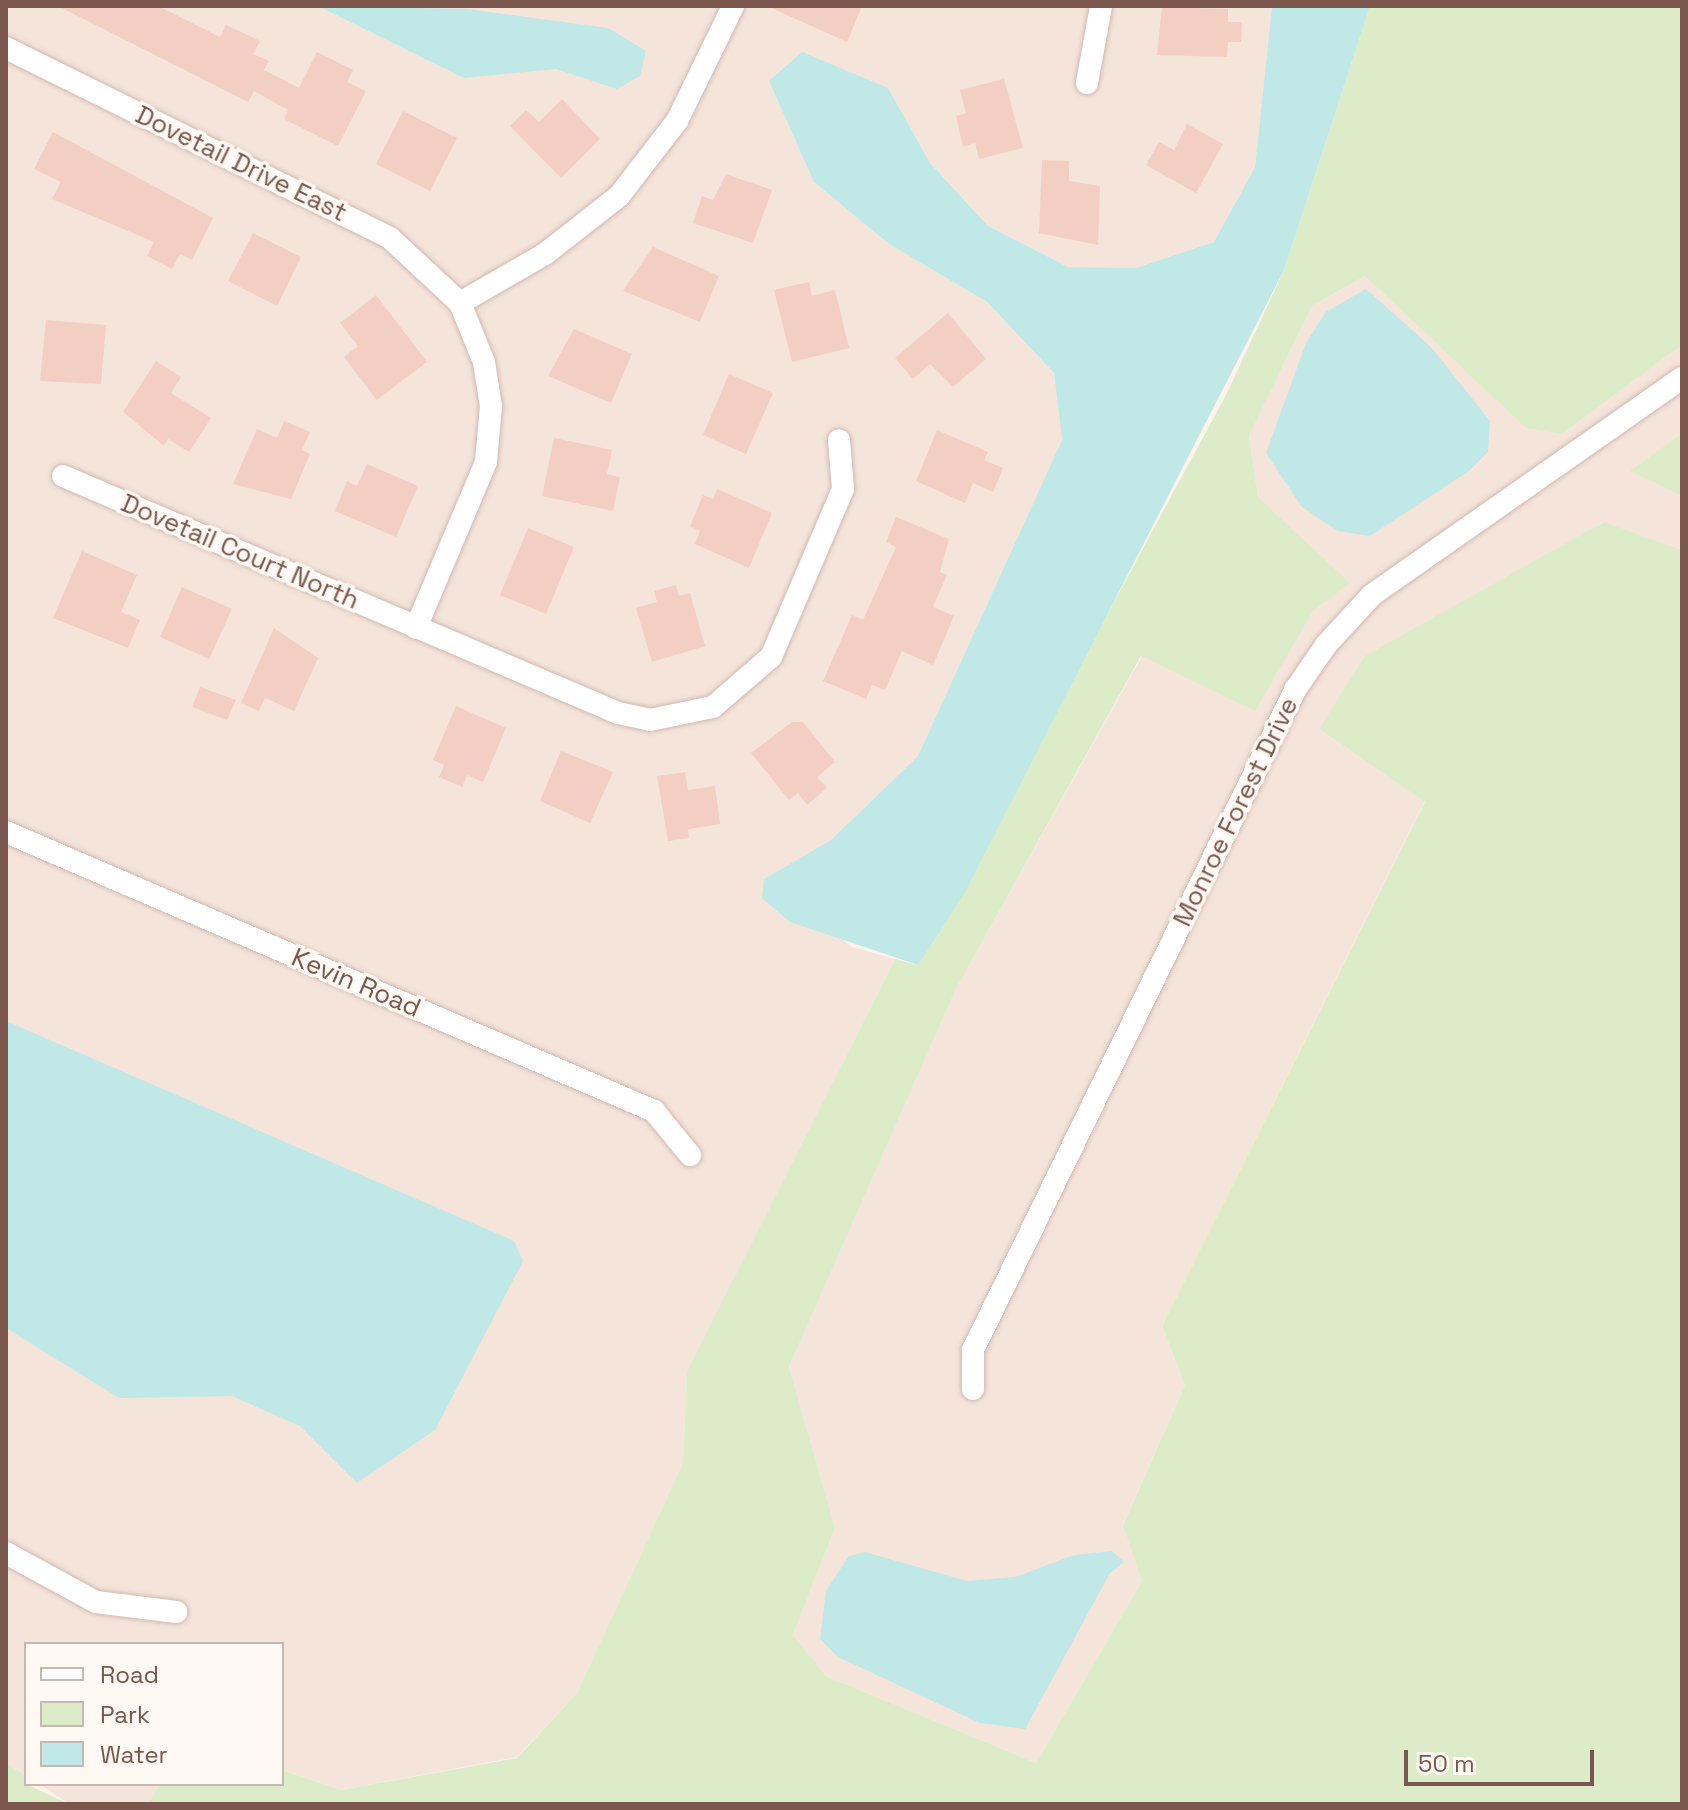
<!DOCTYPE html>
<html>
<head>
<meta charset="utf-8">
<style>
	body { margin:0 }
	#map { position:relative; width:1688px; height:1810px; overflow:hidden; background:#fdf3ec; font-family:"Space Grotesk",sans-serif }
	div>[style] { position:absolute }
	.residential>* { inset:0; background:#f5e4da }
	.green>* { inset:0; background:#dcecc9 }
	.water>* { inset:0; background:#bfe8e7 }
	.building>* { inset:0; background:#f3cec3 }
	.roads { filter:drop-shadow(0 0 2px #d1b9b0) drop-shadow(0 0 2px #d1b9b0) }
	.minor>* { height:22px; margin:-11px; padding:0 11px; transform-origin:11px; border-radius:11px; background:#fff }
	span { translate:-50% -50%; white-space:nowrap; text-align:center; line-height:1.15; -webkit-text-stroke:7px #fff8f3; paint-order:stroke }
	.street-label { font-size:26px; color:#7a564d }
	.frame { position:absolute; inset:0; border:8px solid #7a564d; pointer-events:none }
	.legend { position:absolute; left:24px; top:1642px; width:260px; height:144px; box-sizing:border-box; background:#fff8f3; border:2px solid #cab7b1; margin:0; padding:10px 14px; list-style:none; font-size:24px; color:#7a564d }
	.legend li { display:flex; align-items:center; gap:16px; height:40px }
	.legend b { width:40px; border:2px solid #cab7b1 }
	.scale { position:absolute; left:1404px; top:1750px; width:190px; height:36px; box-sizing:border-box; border:4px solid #7a564d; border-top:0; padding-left:10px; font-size:24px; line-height:28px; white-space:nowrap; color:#7a564d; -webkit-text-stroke:6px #fff8f3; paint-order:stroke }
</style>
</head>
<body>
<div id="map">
	<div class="residential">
		<i style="clip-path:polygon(6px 6px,1272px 6px,1255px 167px,1214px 242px,1136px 268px,1068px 267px,988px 226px,930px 163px,888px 88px,769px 81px,814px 182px,889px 244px,987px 302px,1054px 373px,1062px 440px,918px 756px,831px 840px,764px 879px,852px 947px,895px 959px,687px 1371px,683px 1463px,577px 1693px,517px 1757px,341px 1790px,282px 1770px,282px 1644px,26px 1644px,26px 1776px,6px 1763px)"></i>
		<i style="clip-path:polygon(1365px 276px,1526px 427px,1562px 434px,1682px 345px,1682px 433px,1631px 471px,1682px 496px,1682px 550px,1603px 522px,1320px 730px,1425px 801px,1162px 1326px,1185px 1385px,1123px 1524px,1142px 1581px,1036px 1763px,826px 1676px,793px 1635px,835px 1528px,789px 1367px,956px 989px,1142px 656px,1255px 710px,1313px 610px,1349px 583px,1258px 497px,1249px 436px,1312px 306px)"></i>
		<i style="clip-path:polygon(39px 1784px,160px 1784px,148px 1804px,69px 1804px)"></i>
	</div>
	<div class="green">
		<i style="clip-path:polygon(1370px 6px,1682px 6px,1682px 345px,1562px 434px,1526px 428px,1365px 276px,1312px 306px,1249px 436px,1258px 497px,1350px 583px,1313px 611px,1255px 711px,1141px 656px,956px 989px,789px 1367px,835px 1528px,793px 1635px,826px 1676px,1036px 1763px,1142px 1581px,1123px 1525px,1185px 1385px,1162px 1326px,1425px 802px,1319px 729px,1365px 656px,1604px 522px,1682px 550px,1682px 1804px,148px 1804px,160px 1784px,282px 1784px,282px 1770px,341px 1790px,517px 1758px,577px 1693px,683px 1463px,687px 1371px,895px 959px,918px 965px,1227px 393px,1284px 270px)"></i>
		<i style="clip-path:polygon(1682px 433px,1682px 496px,1630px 471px)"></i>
		<i style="clip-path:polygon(6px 1763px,26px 1776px,26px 1784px,69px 1804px,6px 1804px)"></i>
	</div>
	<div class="water">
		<i style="clip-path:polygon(318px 6px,467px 9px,608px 28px,646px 51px,640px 76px,617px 89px,556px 69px,464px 78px)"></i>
		<i style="clip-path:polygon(1272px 6px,1370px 6px,1284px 270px,964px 894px,918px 965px,790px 922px,762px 898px,764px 879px,831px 840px,918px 756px,1062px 440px,1054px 373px,987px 302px,889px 244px,814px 182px,769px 81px,802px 52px,888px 88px,930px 163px,988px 226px,1068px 267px,1136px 268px,1214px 242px,1255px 167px)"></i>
		<i style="clip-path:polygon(1366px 289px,1431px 347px,1490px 421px,1488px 452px,1469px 471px,1370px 536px,1338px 531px,1302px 507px,1266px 453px,1306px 343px,1326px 312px)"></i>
		<i style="clip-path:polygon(6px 1021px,514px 1241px,523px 1261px,435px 1430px,357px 1483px,300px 1426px,232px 1396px,119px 1398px,6px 1328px)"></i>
		<i style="clip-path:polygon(1112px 1551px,1124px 1562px,1110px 1573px,1025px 1729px,980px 1723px,838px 1657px,820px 1639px,826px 1591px,849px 1556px,865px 1552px,967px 1581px,1015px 1577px,1074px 1555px)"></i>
	</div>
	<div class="building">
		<i style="clip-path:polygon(58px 6px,158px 6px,220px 37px,226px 25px,260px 41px,253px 54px,269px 61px,264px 70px,299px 88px,317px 52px,353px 70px,347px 82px,366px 91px,338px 146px,284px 119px,288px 110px,254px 91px,248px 102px)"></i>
		<i style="clip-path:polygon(767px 6px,862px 6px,847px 42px)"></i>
		<i style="clip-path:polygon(1162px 7px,1228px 9px,1228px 22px,1242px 22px,1241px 42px,1228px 42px,1227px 57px,1157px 55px)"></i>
		<i style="clip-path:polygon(1004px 79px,1023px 148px,979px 159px,975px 143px,963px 147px,956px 116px,966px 113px,960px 90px)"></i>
		<i style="clip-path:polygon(562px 99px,600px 139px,561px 178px,510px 126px,526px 110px,539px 122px)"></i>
		<i style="clip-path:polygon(403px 111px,457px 138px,430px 191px,376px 164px)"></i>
		<i style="clip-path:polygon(1187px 124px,1223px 144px,1196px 193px,1146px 165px,1159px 142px,1174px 150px)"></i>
		<i style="clip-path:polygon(53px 132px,213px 218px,192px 260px,180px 254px,172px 269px,147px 256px,154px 242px,52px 199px,61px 182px,34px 169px)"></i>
		<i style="clip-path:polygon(1042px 160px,1069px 161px,1069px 181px,1100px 186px,1098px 245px,1039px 233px)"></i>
		<i style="clip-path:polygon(726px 174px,772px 190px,753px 243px,693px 223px,702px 196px,713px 200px)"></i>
		<i style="clip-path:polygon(253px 233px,301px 257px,277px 306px,228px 281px)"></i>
		<i style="clip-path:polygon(653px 247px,719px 276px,700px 322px,623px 291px)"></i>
		<i style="clip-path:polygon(809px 282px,812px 296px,835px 290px,849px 348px,792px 362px,774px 290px)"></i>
		<i style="clip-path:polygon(376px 295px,427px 362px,377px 400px,344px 357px,358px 346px,340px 323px)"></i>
		<i style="clip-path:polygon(948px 313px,986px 359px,953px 387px,930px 364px,913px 379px,895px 358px)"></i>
		<i style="clip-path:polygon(46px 320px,106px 325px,101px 384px,40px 381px)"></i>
		<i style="clip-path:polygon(574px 329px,632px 354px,611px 403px,548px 376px)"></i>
		<i style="clip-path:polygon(156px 361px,181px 377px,171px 393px,211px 418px,189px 452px,168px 439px,164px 446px,123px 412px)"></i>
		<i style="clip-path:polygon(729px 374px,773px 393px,746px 454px,703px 435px)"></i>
		<i style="clip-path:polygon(284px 421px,310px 432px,302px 450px,310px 454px,291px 499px,233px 484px,257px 429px,277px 438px)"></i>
		<i style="clip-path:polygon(937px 430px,988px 452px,984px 460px,1003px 468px,993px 492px,973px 483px,965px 503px,916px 481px)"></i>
		<i style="clip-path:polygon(554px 438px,612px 450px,607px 474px,620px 477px,613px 511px,542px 496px)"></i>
		<i style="clip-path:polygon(367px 464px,418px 486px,396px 537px,335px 511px,347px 481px,357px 486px)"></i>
		<i style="clip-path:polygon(717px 489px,772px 513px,749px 568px,695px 544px,700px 531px,690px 526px,703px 495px,713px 499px)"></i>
		<i style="clip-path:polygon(896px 517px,949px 539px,940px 572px,947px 575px,933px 607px,954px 616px,933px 665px,902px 651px,885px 690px,872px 685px,866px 699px,823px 681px,852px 615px,863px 620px,896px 547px,886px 542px)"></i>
		<i style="clip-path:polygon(528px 528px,574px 547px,546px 614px,500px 595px)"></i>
		<i style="clip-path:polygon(82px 551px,137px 575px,121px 612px,140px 620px,128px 648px,53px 618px)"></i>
		<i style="clip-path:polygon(676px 585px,679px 596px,690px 593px,705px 646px,652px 662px,636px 608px,657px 602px,654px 591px)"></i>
		<i style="clip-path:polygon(182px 587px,232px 609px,209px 659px,160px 637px)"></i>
		<i style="clip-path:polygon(274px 628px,318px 658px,294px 711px,265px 698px,259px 711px,241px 703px)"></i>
		<i style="clip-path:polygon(200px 687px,236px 700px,227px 720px,192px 707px)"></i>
		<i style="clip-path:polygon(456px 706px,506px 728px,483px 782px,467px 775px,462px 787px,439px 777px,444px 765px,433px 760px)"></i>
		<i style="clip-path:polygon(792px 722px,803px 722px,835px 762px,817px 777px,827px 788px,807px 805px,798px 793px,789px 800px,751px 753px)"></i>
		<i style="clip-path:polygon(561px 751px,613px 772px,590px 823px,540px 801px)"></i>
		<i style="clip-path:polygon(685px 772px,688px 790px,715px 786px,720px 824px,688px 829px,689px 838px,668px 841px,657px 776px)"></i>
	</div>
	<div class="roads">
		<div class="minor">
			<i style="left:6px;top:48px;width:428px;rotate:26.3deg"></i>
			<i style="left:390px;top:238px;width:96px;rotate:42.9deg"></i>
			<i style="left:460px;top:303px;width:64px;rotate:67.9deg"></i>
			<i style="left:484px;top:362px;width:45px;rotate:81deg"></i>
			<i style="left:491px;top:406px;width:56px;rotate:95.1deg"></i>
			<i style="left:486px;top:462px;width:180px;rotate:112.9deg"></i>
			<i style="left:1087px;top:83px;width:78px;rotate:-79.7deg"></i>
			<i style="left:460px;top:303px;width:98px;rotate:-30deg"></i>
			<i style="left:545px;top:254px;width:94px;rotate:-38.1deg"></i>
			<i style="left:619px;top:196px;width:95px;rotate:-52.3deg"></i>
			<i style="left:677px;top:121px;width:128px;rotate:-64deg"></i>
			<i style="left:63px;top:476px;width:603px;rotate:23.12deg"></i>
			<i style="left:618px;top:713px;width:33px;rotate:12deg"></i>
			<i style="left:650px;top:720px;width:64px;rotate:-11.7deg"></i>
			<i style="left:713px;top:707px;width:77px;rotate:-40.8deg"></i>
			<i style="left:771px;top:657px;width:183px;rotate:-66.8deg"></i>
			<i style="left:843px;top:489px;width:49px;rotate:-94.7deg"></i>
			<i style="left:6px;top:832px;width:706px;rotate:23.29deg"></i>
			<i style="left:654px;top:1111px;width:57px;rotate:50.7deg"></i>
			<i style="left:973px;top:1389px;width:39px;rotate:-90deg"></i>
			<i style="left:973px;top:1350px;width:734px;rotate:-63.99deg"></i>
			<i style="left:1295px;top:690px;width:55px;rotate:-55.4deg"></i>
			<i style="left:1326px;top:645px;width:68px;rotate:-47.4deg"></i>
			<i style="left:1372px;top:595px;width:378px;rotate:-35deg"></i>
			<i style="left:6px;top:1553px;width:102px;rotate:28.6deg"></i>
			<i style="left:96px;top:1602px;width:81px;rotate:7.1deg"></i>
		</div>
	</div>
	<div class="street-label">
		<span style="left:241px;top:164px;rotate:26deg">Dovetail Drive East</span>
		<span style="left:240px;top:552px;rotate:23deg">Dovetail Court North</span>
		<span style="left:1236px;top:812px;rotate:-64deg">Monroe Forest Drive</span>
		<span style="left:356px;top:983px;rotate:23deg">Kevin Road</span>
	</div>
	<div class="frame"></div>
	<ul class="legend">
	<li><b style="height:10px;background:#fff"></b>Road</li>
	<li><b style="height:22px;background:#dcecc9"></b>Park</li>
	<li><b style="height:22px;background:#bfe8e7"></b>Water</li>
	</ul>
	<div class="scale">50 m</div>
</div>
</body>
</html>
